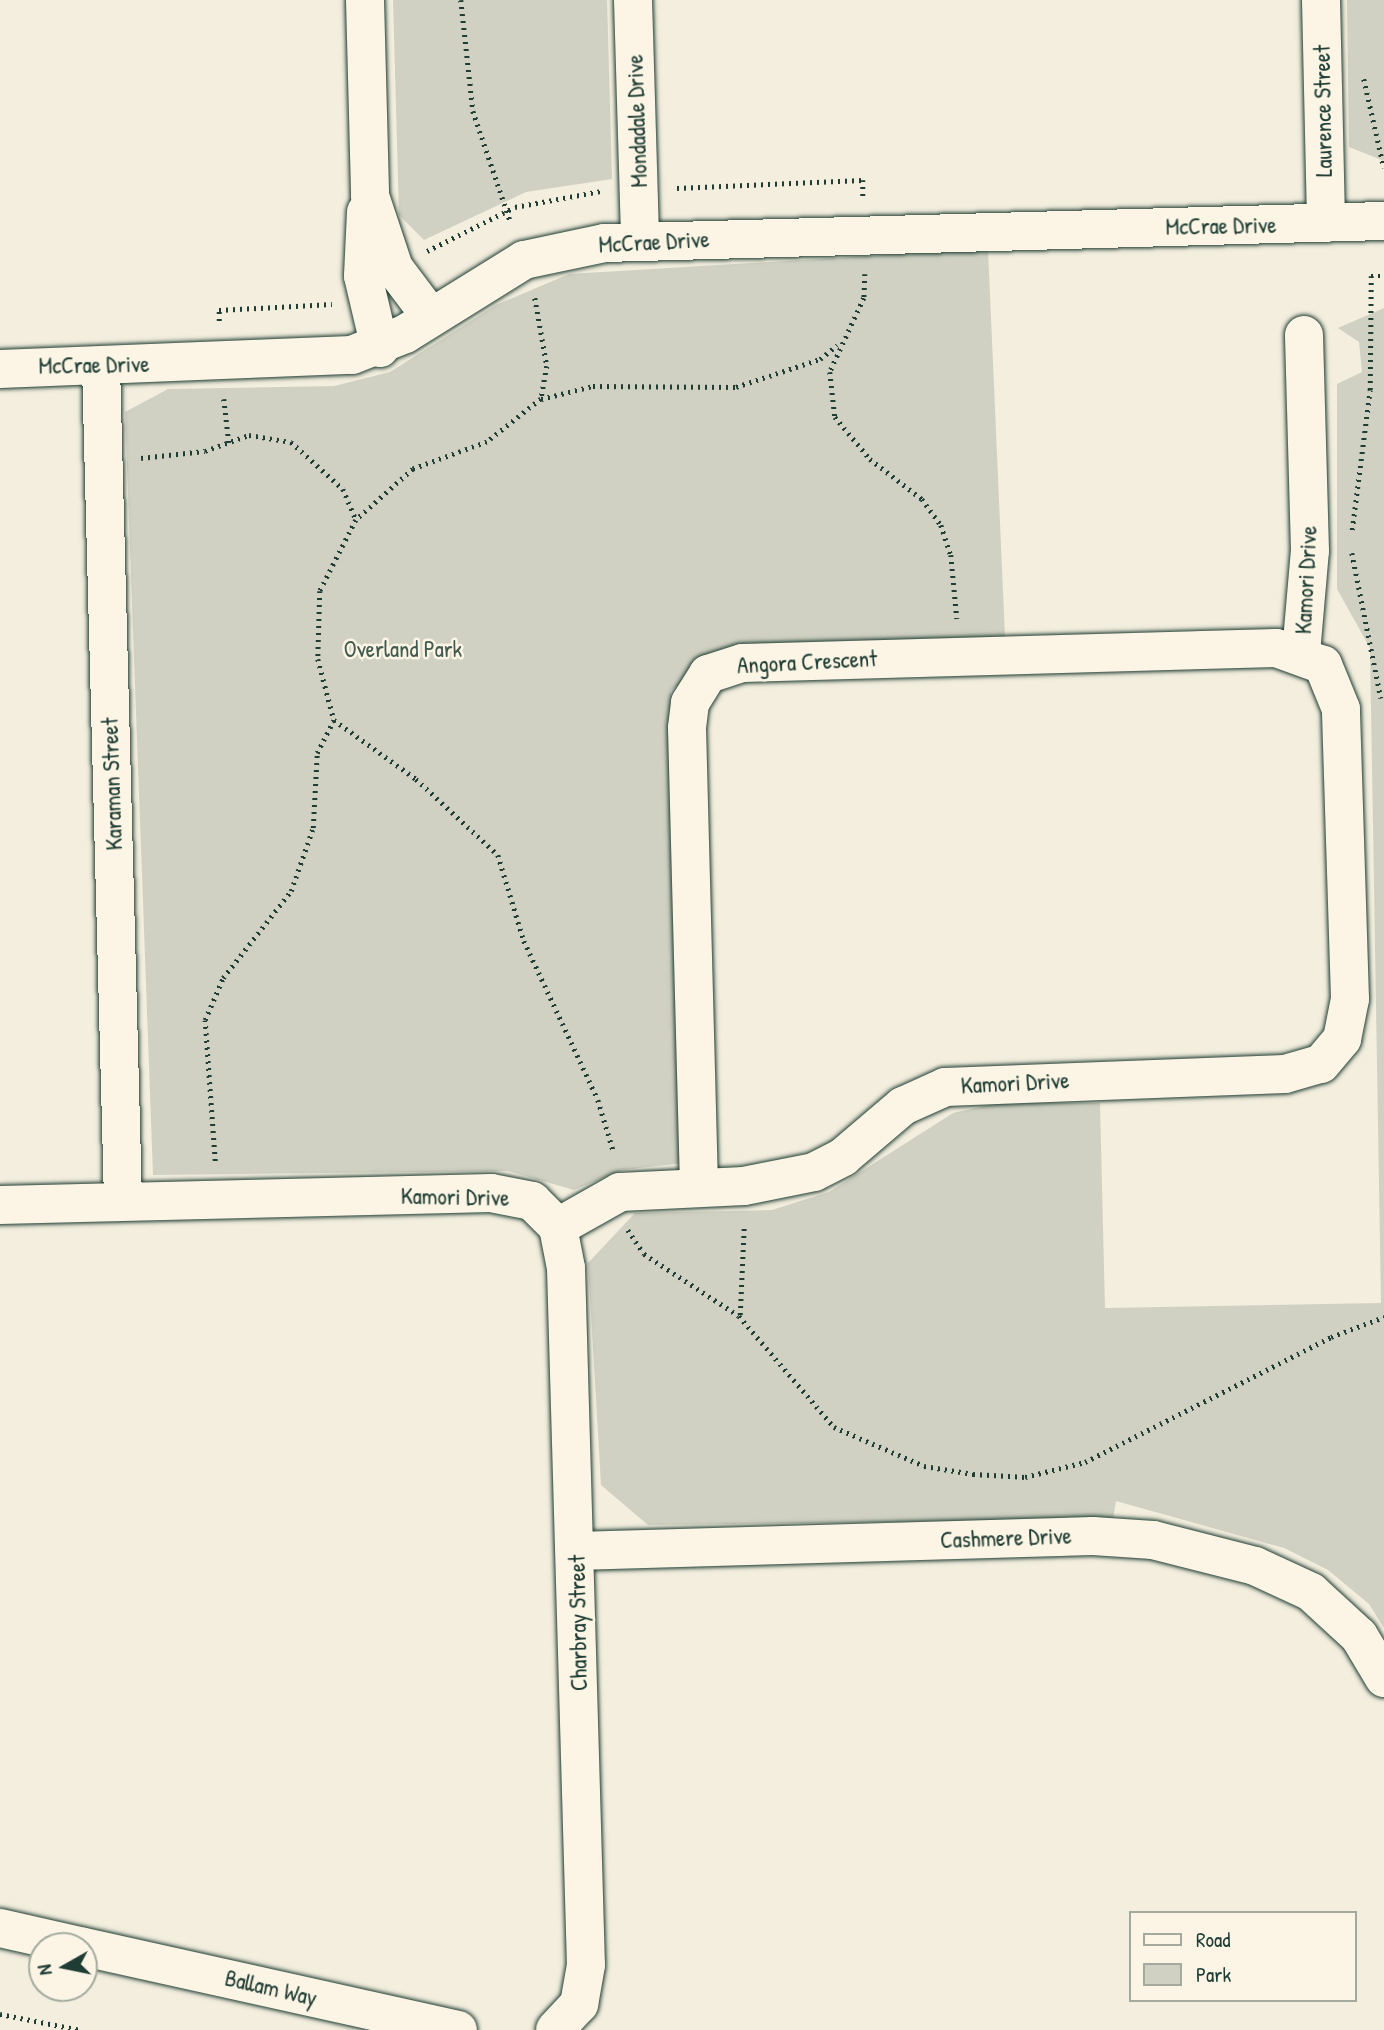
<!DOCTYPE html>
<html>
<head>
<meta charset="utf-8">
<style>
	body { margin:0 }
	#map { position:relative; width:1384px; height:2030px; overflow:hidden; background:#f3eede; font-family:"Patrick Hand",sans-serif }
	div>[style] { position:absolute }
	.green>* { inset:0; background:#d0d1c2 }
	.path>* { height:4.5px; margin-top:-2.25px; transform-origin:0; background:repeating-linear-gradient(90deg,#1f3d34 0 2px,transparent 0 7px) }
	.roads { filter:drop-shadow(0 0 2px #1f3d34) drop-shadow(0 0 2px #1f3d34) }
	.minor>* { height:38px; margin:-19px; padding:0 19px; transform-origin:19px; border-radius:19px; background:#fcf5e5 }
	.tertiary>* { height:38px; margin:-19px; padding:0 19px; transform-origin:19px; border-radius:19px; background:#fcf5e5 }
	span { translate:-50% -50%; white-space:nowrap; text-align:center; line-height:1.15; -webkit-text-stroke:5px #fcf5e5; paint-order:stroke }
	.street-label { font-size:23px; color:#1f3d34 }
	.park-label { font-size:23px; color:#425b50 }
	.legend { position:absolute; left:1129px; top:1911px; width:228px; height:91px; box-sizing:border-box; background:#fcf5e5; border:2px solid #a4ab9e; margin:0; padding:9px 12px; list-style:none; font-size:21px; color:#1f3d34 }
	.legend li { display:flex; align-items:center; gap:14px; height:35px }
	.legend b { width:35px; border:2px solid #a4ab9e }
	.north { position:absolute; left:28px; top:1932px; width:70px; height:70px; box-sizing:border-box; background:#fcf5e5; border:2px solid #a4ab9e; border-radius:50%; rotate:261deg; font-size:19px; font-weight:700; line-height:28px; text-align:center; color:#1f3d34 }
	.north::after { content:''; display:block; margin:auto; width:24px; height:32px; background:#1f3d34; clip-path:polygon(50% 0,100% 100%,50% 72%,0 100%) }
</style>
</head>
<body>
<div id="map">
	<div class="green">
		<i style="clip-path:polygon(393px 0,607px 0,612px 179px,526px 192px,424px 240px,399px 215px)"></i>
		<i style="clip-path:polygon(1347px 0,1384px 0,1384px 161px,1349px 147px)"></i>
		<i style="clip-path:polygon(988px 249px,1005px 637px,737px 646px,671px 690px,683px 1163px,622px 1170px,574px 1190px,508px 1171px,153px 1175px,125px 412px,168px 389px,334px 386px,390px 372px,496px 305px,569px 274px)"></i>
		<i style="clip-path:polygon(1384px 308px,1384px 1628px,1369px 1604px,1328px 1570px,1284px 1548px,1116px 1501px,1113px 1519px,648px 1525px,601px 1485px,588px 1263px,635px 1213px,772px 1210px,829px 1192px,953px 1113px,997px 1103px,1100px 1103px,1105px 1308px,1381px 1303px,1370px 648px,1337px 589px,1337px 384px,1362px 372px,1359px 342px,1338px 328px)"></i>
	</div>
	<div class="path">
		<i style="left:461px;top:0;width:112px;rotate:83.8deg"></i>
		<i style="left:473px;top:111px;width:118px;rotate:71.3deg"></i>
		<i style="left:1364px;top:79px;width:91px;rotate:77.3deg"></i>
		<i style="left:677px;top:188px;width:186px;rotate:-2.5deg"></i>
		<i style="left:863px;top:180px;width:19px;rotate:90deg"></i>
		<i style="left:427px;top:251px;width:98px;rotate:-26.6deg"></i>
		<i style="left:515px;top:207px;width:87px;rotate:-10.5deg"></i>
		<i style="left:865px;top:274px;width:24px;rotate:92deg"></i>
		<i style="left:864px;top:298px;width:81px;rotate:114.7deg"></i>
		<i style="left:830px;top:372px;width:45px;rotate:83.7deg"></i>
		<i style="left:835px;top:417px;width:55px;rotate:50.2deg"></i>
		<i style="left:870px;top:459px;width:66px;rotate:37.6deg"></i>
		<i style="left:922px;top:499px;width:32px;rotate:54deg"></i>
		<i style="left:941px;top:525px;width:32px;rotate:72deg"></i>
		<i style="left:951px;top:555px;width:64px;rotate:84.6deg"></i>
		<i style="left:535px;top:298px;width:69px;rotate:80deg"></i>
		<i style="left:547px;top:366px;width:34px;rotate:100deg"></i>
		<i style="left:541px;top:399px;width:69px;rotate:141.5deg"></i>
		<i style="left:487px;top:442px;width:79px;rotate:160deg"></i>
		<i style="left:413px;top:469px;width:76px;rotate:138.2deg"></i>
		<i style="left:356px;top:520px;width:80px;rotate:116.9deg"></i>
		<i style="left:320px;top:591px;width:68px;rotate:91.7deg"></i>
		<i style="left:318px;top:659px;width:63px;rotate:75.3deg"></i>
		<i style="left:334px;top:720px;width:101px;rotate:35.7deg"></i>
		<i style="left:416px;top:779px;width:112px;rotate:42.8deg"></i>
		<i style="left:498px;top:855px;width:90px;rotate:73.2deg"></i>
		<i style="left:524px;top:941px;width:175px;rotate:65deg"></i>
		<i style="left:598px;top:1100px;width:55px;rotate:73.2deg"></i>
		<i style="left:219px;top:321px;width:11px;rotate:-90deg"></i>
		<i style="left:219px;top:310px;width:113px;rotate:-3deg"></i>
		<i style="left:224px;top:399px;width:44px;rotate:83.5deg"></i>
		<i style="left:541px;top:399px;width:54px;rotate:-14deg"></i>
		<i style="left:593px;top:386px;width:143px;rotate:0.4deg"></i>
		<i style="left:736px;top:387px;width:89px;rotate:-18.4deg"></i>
		<i style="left:820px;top:359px;width:22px;rotate:-39deg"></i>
		<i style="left:141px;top:458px;width:64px;rotate:-6.2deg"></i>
		<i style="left:205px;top:451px;width:47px;rotate:-20deg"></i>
		<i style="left:249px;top:435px;width:43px;rotate:9.5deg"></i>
		<i style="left:291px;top:442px;width:70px;rotate:42.1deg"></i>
		<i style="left:343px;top:489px;width:34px;rotate:67deg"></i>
		<i style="left:1352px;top:530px;width:141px;rotate:-82.7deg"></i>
		<i style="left:1370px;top:390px;width:114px;rotate:-89.5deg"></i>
		<i style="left:1371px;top:276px;width:13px"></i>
		<i style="left:1352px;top:553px;width:148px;rotate:78.7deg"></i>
		<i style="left:215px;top:1161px;width:141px;rotate:-94.1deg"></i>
		<i style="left:205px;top:1020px;width:46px;rotate:-66.8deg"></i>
		<i style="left:223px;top:978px;width:110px;rotate:-52deg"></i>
		<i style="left:291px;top:891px;width:67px;rotate:-70.8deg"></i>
		<i style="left:313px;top:828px;width:75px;rotate:-86.9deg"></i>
		<i style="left:317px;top:753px;width:37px;rotate:-63deg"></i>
		<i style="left:628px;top:1230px;width:29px;rotate:56deg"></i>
		<i style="left:644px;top:1254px;width:113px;rotate:33.1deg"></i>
		<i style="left:739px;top:1316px;width:146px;rotate:49.4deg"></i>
		<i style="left:834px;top:1427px;width:98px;rotate:23.4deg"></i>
		<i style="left:924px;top:1466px;width:50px;rotate:9.3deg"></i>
		<i style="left:973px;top:1474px;width:52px;rotate:3.3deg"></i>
		<i style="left:1025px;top:1477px;width:62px;rotate:-14deg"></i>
		<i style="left:1085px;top:1462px;width:276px;rotate:-26.9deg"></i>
		<i style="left:1331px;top:1337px;width:57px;rotate:-20.7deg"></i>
		<i style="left:740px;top:1315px;width:89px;rotate:-87.4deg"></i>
		<i style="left:0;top:2014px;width:82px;rotate:11.3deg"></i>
	</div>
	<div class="roads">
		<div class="minor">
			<i style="left:365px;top:0;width:196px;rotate:88.5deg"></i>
			<i style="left:370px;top:196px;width:76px;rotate:71.6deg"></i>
			<i style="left:394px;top:268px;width:61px;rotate:52.9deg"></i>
			<i style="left:633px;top:0;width:241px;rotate:88.3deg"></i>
			<i style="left:1321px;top:0;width:223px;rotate:88.7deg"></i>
			<i style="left:366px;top:212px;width:64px;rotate:92.7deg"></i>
			<i style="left:363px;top:276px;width:74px;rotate:76.7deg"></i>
			<i style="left:101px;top:366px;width:835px;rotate:88.49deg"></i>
			<i style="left:1301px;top:653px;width:102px;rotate:-85deg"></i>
			<i style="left:1310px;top:551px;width:216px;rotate:-91.6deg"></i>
			<i style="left:0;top:1205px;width:491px;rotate:-1.4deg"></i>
			<i style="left:491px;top:1193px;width:42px;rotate:11deg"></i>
			<i style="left:532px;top:1201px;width:37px;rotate:45deg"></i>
			<i style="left:558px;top:1227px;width:42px;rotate:79deg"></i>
			<i style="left:566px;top:1268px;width:697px;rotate:88.36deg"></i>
			<i style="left:586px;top:1965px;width:40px;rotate:100deg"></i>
			<i style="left:579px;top:2004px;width:35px;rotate:133deg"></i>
			<i style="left:558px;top:1227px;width:71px;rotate:-29.4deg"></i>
			<i style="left:620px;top:1192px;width:124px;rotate:-2.8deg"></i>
			<i style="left:744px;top:1186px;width:71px;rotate:-11.3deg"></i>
			<i style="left:814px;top:1172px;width:33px;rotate:-27deg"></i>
			<i style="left:843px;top:1157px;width:79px;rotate:-40.4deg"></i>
			<i style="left:903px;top:1106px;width:46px;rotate:-24.3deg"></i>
			<i style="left:945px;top:1087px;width:340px;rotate:-2.2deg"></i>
			<i style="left:1285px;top:1074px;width:37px;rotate:-16deg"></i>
			<i style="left:1321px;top:1064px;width:33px;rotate:-50deg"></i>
			<i style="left:1342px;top:1039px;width:41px;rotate:-78.7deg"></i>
			<i style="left:1350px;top:999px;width:290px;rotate:-91.8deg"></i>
			<i style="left:1341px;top:709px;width:48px;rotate:-112.2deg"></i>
			<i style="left:1323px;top:665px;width:50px;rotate:-160.1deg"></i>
			<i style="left:1276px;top:648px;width:534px;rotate:178.39deg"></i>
			<i style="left:742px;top:663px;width:36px;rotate:162deg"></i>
			<i style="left:708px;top:674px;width:34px;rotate:122deg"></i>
			<i style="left:690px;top:703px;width:25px;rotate:97deg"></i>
			<i style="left:687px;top:728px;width:460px;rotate:88.5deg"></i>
			<i style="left:576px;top:1551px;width:517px;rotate:-1.66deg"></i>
			<i style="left:1093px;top:1536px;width:60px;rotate:3.8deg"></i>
			<i style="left:1153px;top:1540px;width:105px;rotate:14.3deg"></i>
			<i style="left:1255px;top:1566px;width:62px;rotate:24.9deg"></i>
			<i style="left:1311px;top:1592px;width:65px;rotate:42.5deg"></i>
			<i style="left:1359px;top:1636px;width:49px;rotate:59.2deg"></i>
			<i style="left:0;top:1928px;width:82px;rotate:12.7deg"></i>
			<i style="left:84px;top:1947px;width:383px;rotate:12.5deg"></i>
		</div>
		<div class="tertiary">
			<i style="left:0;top:369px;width:352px;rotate:-2.3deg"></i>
			<i style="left:352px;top:355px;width:57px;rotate:-21.6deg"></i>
			<i style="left:405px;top:334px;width:140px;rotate:-31.9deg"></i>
			<i style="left:524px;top:260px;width:83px;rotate:-11.9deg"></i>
			<i style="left:605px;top:243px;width:779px;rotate:-1.62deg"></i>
		</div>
	</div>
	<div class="street-label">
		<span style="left:1323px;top:111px;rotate:-91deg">Laurence Street</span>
		<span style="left:637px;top:121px;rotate:-92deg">Mondadale Drive</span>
		<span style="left:1221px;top:226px;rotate:-1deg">McCrae Drive</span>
		<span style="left:654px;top:242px;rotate:-3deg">McCrae Drive</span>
		<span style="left:94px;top:365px;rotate:-1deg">McCrae Drive</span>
		<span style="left:1306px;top:580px;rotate:-87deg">Kamori Drive</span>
		<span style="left:807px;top:662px;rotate:-3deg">Angora Crescent</span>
		<span style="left:112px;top:784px;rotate:-92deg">Karaman Street</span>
		<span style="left:1015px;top:1083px;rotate:-3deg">Kamori Drive</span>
		<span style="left:455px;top:1197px;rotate:1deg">Kamori Drive</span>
		<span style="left:1006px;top:1538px;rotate:-2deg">Cashmere Drive</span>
		<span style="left:578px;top:1623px;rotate:-91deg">Charbray Street</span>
		<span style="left:271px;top:1988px;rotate:13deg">Ballam Way</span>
	</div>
	<div class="park-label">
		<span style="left:403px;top:649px">Overland Park</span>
	</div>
	<ul class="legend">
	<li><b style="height:9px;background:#fcf5e5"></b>Road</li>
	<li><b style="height:19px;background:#d0d1c2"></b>Park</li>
	</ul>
	<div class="north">N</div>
</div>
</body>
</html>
